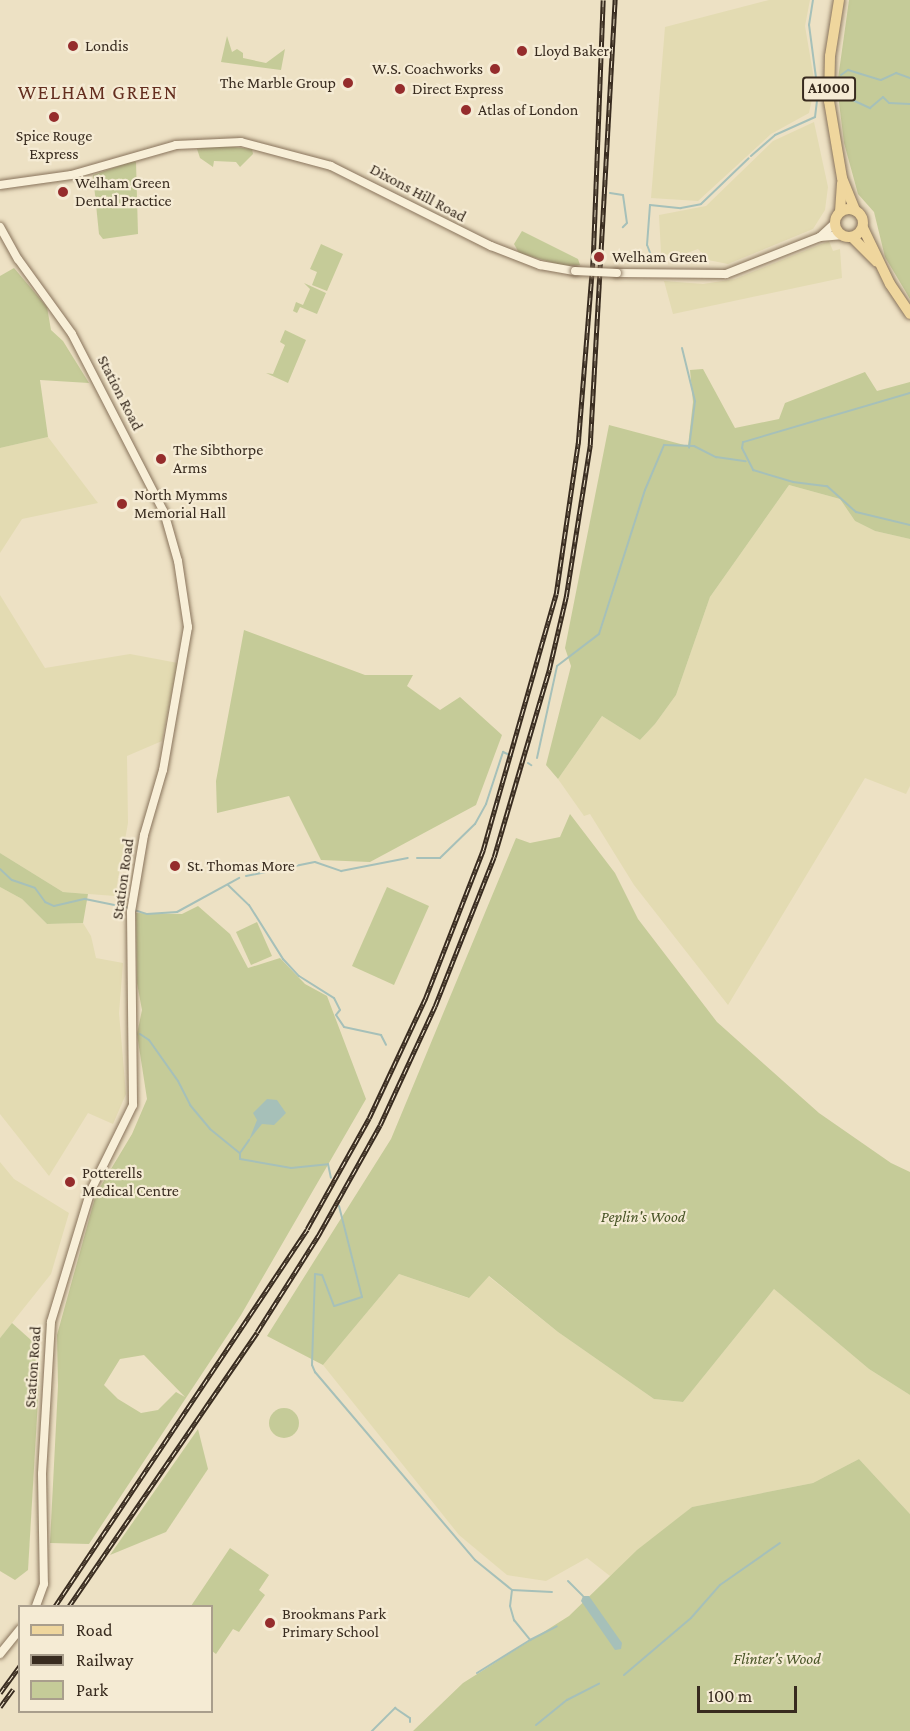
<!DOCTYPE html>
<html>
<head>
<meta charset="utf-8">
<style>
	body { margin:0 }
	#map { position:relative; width:910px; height:1731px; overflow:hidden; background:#ede1c4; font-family:"Crimson Pro",serif }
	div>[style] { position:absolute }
	.farmland>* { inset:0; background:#e3dbb2 }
	.green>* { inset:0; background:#c5cb98 }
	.round { border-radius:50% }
	.water>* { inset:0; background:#a6c0b9 }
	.stream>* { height:2px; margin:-1px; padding:0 1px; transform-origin:1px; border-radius:1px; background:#a6c0b9 }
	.roads { filter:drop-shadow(0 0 2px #88735b) drop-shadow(0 0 2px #88735b) }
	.tertiary>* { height:8px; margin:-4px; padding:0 4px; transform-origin:4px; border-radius:4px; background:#f8efd8 }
	.primary>* { height:10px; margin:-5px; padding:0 5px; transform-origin:5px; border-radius:5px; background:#efd69d }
	.primary>.ring { margin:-5px; padding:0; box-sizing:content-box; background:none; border:10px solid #efd69d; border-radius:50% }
	.rail>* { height:4.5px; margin-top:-2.25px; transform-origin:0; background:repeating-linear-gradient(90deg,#f5ebd4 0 7px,#382b1f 0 14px); box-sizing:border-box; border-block:2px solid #382b1f }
	.bridges { filter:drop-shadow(0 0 2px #88735b) drop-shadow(0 0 2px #88735b) }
	.tertiary-bridge>* { height:8px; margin:-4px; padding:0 4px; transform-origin:4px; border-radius:4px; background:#f8efd8 }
	.dots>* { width:16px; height:16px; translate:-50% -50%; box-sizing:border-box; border:3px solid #f5ebd4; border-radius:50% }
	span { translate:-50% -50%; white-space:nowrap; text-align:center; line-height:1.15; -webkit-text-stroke:4.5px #f5ebd4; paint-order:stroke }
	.shield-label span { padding:2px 4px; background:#f5ebd4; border:2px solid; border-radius:4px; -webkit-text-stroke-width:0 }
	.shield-label { font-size:15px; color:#382b1f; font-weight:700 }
	.poi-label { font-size:16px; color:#382b1f }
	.left { translate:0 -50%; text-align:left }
	.right { translate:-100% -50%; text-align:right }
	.street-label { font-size:16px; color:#382b1f }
	.park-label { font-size:16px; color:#485426; font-style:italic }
	.quarter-label { font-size:20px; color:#642e1f; letter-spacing:1.5px }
	.legend { position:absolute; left:18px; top:1605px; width:195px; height:108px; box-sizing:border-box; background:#f5ebd4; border:2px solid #a99e8c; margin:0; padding:8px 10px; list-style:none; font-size:18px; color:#382b1f }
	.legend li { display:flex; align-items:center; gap:12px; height:30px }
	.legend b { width:30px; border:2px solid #a99e8c }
	.scale { position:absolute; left:697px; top:1686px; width:100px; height:27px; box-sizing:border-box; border:3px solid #382b1f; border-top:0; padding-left:8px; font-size:18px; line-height:21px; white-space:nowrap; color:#382b1f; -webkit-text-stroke:4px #f5ebd4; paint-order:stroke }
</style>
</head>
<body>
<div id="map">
	<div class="farmland">
		<i style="clip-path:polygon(769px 0,810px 0,805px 26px,815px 85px,809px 113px,771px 134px,698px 201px,651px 198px,665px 27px)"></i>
		<i style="clip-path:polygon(814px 122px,828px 187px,825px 210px,813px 229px,728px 264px,708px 260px,698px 249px,676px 257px,661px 253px,659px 215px,706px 206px,773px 141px)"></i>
		<i style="clip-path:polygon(829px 241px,833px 251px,840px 249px,842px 278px,673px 314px,664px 281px,703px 284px,735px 279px)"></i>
		<i style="clip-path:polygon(48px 437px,98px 503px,22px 519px,0 553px,0 448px)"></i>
		<i style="clip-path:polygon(789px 485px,840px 499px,855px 521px,875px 531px,910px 539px,910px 786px,906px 794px,865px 778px,728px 1005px,634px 885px,590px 814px,584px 816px,558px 779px,602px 716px,640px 740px,655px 724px,676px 695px,710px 597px)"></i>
		<i style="clip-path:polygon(0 595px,45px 668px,130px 654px,178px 663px,162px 741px,127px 756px,128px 823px,115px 896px,63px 892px,0 853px)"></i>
		<i style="clip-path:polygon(0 887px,22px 899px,47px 924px,83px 923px,91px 936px,96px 958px,123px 963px,119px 1013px,126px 1094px,113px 1124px,88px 1113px,49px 1176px,0 1114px)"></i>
		<i style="clip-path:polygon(0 1162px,14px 1179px,69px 1213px,51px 1274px,0 1338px)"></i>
		<i style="clip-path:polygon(399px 1274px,468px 1298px,488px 1276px,558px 1332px,654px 1399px,683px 1402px,774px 1289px,869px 1369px,910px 1395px,910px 1514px,859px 1459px,813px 1483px,692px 1507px,610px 1576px,587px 1558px,546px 1581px,507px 1575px,459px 1535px,323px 1365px)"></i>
	</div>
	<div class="green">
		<i style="clip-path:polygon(849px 0,910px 0,910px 299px,885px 257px,874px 212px,858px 194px,844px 143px,837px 86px)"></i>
		<i style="clip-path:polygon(227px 36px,232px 52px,237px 49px,243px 53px,243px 58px,266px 63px,285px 49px,281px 70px,221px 62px)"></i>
		<i style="clip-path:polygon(215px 145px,252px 149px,253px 154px,240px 167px,236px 162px,214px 161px,213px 167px,200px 158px,197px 149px)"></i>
		<i style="clip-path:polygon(133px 161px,136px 162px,138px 234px,103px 239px,99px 234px,93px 175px)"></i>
		<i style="clip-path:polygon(522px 231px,578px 259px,580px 265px,564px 266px,519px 253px,514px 244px)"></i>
		<i style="clip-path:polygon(321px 244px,343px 254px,327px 291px,312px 285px,317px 272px,310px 269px)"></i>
		<i style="clip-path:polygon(14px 268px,47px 307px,51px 330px,63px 341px,89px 383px,40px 380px,48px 437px,0 448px,0 276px)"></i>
		<i style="clip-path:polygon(304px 283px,326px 293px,317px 314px,300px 307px,297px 313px,293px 311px,296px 302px,303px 305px,310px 289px)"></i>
		<i style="clip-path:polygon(285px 330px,306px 340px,288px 383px,266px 373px,273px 374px,285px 345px,280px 342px)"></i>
		<i style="clip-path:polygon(703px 369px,735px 428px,779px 419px,785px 403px,865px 372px,877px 391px,910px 382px,910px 539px,875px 531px,855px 521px,840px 499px,789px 485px,710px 597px,676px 695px,655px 724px,640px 740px,602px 716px,558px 779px,546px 765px,571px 666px,565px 648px,609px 425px,688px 446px,693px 402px,690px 370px)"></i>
		<i style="clip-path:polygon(244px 630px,365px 675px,413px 675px,407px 686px,440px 710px,460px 697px,502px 735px,476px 805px,370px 862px,321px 860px,289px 796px,217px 813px,216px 781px)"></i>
		<i style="clip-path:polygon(570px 814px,615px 873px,638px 919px,717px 1022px,819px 1113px,891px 1163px,910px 1172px,910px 1395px,869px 1369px,774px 1289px,683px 1402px,654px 1399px,558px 1332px,489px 1276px,469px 1298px,399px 1274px,323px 1365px,267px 1336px,391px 1139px,516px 838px,530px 843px,560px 837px)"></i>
		<i style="clip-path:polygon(0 853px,63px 892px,88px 894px,83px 923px,47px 924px,22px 899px,0 887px)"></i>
		<i style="clip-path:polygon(387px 887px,429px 906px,394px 985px,352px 966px)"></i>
		<i style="clip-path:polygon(evenodd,198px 906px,230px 934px,248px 968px,280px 958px,305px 984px,327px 996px,366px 1099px,241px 1315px,89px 1544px,50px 1543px,58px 1386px,57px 1335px,96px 1194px,132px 1134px,147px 1099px,137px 1034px,142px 1010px,137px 983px,136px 913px,182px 914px,198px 906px,144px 1355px,185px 1397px,176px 1392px,158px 1410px,141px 1413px,118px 1399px,104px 1385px,120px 1359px,144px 1355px)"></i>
		<i style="clip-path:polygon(257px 922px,272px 956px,251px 965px,236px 932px)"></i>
		<i style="clip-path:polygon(12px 1323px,41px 1349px,28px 1570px,15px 1580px,0 1571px,0 1338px)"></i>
		<i class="round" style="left:269px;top:1408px;width:30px;height:30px"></i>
		<i style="clip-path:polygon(198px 1429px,208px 1469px,166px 1532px,110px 1555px)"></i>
		<i style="clip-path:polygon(859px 1459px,910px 1514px,910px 1731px,413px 1731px,463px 1683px,569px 1616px,637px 1550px,692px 1507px,813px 1483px)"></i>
		<i style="clip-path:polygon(230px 1548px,269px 1575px,259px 1590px,265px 1595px,239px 1632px,233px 1629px,216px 1654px,212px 1651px,212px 1606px,191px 1606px)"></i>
	</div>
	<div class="water">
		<i style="clip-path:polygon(267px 1099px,277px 1100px,286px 1113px,274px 1125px,262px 1124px,249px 1140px,257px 1120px,253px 1113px)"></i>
		<i style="clip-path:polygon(583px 1596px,589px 1596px,622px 1643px,621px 1649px,615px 1650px,581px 1601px)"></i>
	</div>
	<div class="stream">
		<i style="left:841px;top:75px;width:9px;rotate:-36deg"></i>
		<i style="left:848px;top:70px;width:34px;rotate:17deg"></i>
		<i style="left:881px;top:80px;width:17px;rotate:-25deg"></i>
		<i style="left:896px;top:73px;width:15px;rotate:20deg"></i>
		<i style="left:844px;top:96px;width:29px;rotate:25deg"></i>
		<i style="left:870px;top:108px;width:17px;rotate:-40deg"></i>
		<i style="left:883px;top:97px;width:8px;rotate:45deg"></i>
		<i style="left:889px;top:103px;width:21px;rotate:3deg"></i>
		<i style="left:751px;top:156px;width:32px;rotate:-41deg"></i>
		<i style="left:775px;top:135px;width:44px;rotate:-24.2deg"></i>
		<i style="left:815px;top:117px;width:24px;rotate:-83deg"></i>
		<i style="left:818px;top:93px;width:69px;rotate:-97.5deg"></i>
		<i style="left:809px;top:25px;width:25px;rotate:-81deg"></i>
		<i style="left:610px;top:193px;width:13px;rotate:9deg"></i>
		<i style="left:623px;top:195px;width:28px;rotate:82deg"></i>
		<i style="left:627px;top:223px;width:6px;rotate:135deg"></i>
		<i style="left:654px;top:263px;width:19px;rotate:-111deg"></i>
		<i style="left:647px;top:245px;width:40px;rotate:-85.7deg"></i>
		<i style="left:650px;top:205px;width:31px;rotate:6deg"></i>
		<i style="left:681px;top:208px;width:20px;rotate:-11deg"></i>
		<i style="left:701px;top:204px;width:66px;rotate:-43.8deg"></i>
		<i style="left:682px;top:348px;width:55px;rotate:76.2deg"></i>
		<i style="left:695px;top:401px;width:47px;rotate:97.3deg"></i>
		<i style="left:910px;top:393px;width:174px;rotate:163.6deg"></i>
		<i style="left:743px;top:442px;width:6px;rotate:99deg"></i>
		<i style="left:742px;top:448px;width:25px;rotate:63deg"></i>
		<i style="left:753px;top:470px;width:42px;rotate:16.7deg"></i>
		<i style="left:793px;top:482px;width:34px;rotate:7deg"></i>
		<i style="left:827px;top:486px;width:39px;rotate:42deg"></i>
		<i style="left:856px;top:512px;width:56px;rotate:13.5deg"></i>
		<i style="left:537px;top:758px;width:94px;rotate:-77.7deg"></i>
		<i style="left:557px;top:666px;width:53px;rotate:-37.3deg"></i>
		<i style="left:599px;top:634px;width:151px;rotate:-72.3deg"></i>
		<i style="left:645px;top:490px;width:49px;rotate:-67.1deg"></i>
		<i style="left:664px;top:445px;width:30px;rotate:2deg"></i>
		<i style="left:694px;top:446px;width:25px;rotate:27deg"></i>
		<i style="left:716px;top:457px;width:30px;rotate:8deg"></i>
		<i style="left:528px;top:763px;width:4px;rotate:34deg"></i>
		<i style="left:417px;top:858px;width:23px"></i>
		<i style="left:440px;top:858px;width:49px;rotate:-44.2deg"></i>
		<i style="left:475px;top:824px;width:23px;rotate:-61deg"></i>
		<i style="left:486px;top:804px;width:55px;rotate:-71.9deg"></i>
		<i style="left:503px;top:752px;width:10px;rotate:24deg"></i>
		<i style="left:0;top:869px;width:16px;rotate:43deg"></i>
		<i style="left:12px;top:880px;width:24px;rotate:19deg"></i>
		<i style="left:35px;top:888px;width:17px;rotate:54deg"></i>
		<i style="left:45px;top:902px;width:10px;rotate:24deg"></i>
		<i style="left:54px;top:906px;width:32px;rotate:-13deg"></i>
		<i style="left:85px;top:899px;width:45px;rotate:11.6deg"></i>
		<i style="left:246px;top:876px;width:70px;rotate:-11.5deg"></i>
		<i style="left:315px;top:862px;width:28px;rotate:19deg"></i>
		<i style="left:341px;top:871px;width:68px;rotate:-11deg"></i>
		<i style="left:228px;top:885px;width:29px;rotate:44deg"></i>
		<i style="left:249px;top:905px;width:64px;rotate:57.8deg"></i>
		<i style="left:283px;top:959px;width:23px;rotate:47deg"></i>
		<i style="left:299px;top:976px;width:41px;rotate:32.2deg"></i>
		<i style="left:334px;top:998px;width:13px;rotate:63deg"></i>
		<i style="left:340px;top:1010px;width:6px;rotate:129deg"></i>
		<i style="left:336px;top:1015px;width:14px;rotate:56deg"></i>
		<i style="left:344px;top:1027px;width:38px;rotate:12deg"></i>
		<i style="left:381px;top:1035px;width:11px;rotate:63deg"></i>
		<i style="left:134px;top:910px;width:14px;rotate:17deg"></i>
		<i style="left:147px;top:914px;width:30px;rotate:-4deg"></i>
		<i style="left:177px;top:912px;width:71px;rotate:-28.7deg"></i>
		<i style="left:140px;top:1034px;width:11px;rotate:34deg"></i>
		<i style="left:149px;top:1040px;width:50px;rotate:54.7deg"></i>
		<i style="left:178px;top:1081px;width:27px;rotate:63deg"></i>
		<i style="left:190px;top:1105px;width:31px;rotate:50deg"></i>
		<i style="left:210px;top:1129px;width:38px;rotate:39deg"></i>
		<i style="left:240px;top:1153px;width:6px;rotate:90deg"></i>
		<i style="left:240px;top:1159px;width:52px;rotate:10deg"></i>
		<i style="left:291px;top:1168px;width:37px;rotate:-6deg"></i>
		<i style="left:328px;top:1164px;width:14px;rotate:78deg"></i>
		<i style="left:240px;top:1153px;width:16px;rotate:-55deg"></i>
		<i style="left:339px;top:1206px;width:94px;rotate:75.8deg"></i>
		<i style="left:362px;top:1297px;width:29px;rotate:162deg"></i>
		<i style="left:334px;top:1306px;width:33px;rotate:-111deg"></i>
		<i style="left:322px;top:1275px;width:7px;rotate:-172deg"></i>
		<i style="left:315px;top:1274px;width:91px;rotate:91.9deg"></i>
		<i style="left:312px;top:1365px;width:8px;rotate:67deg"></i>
		<i style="left:315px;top:1372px;width:247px;rotate:49.6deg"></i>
		<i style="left:475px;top:1560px;width:48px;rotate:39deg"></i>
		<i style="left:512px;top:1590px;width:40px;rotate:2.9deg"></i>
		<i style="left:568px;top:1581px;width:21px;rotate:45deg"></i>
		<i style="left:512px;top:1590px;width:16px;rotate:97deg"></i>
		<i style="left:510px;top:1606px;width:15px;rotate:74deg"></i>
		<i style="left:514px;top:1620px;width:26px;rotate:51deg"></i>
		<i style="left:530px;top:1640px;width:30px;rotate:-27deg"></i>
		<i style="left:477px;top:1673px;width:62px;rotate:-31.9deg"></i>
		<i style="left:624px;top:1675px;width:88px;rotate:-40.4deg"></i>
		<i style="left:691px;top:1618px;width:44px;rotate:-48.7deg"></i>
		<i style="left:720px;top:1585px;width:73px;rotate:-35deg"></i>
		<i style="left:536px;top:1725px;width:40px;rotate:-39deg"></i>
		<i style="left:567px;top:1700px;width:36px;rotate:-27deg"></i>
		<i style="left:372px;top:1731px;width:33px;rotate:-45deg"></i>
		<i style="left:395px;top:1708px;width:18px;rotate:34deg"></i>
		<i style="left:410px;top:1718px;width:4px;rotate:90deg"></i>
	</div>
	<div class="roads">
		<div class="tertiary">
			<i style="left:0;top:185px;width:72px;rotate:-8deg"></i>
			<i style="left:71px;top:175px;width:109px;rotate:-15.9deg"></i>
			<i style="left:176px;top:145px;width:65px;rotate:-2.6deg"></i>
			<i style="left:241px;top:142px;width:93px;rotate:14.9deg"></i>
			<i style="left:331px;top:166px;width:179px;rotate:26.6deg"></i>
			<i style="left:491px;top:246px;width:53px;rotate:21.2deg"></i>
			<i style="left:540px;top:265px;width:36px;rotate:10deg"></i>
			<i style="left:0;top:227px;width:37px;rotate:61deg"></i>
			<i style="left:18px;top:259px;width:92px;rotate:54.2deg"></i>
			<i style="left:72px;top:334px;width:200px;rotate:62.7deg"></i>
			<i style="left:164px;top:512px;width:51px;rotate:74.1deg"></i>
			<i style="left:178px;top:561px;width:67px;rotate:81.4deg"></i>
			<i style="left:188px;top:627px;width:145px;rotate:99.9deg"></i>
			<i style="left:163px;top:770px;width:68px;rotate:106.3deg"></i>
			<i style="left:144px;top:835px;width:78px;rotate:99.6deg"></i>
			<i style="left:131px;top:912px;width:193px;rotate:89.4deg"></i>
			<i style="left:133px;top:1105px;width:95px;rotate:116.3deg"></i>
			<i style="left:91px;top:1190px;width:138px;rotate:106.9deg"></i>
			<i style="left:51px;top:1322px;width:152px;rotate:93.4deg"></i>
			<i style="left:42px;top:1474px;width:110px;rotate:89deg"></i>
			<i style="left:44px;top:1584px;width:23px;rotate:110deg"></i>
			<i style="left:820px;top:237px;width:21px;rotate:-43deg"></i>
			<i style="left:617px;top:273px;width:109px;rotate:0.5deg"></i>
			<i style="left:726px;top:274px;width:101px;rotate:-21.5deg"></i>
			<i style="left:820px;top:237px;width:21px;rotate:-5deg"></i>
			<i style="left:0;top:1654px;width:32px;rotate:-51deg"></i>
		</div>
		<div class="primary">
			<i style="left:839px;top:0;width:57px;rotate:99.1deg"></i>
			<i style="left:830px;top:56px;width:45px;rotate:91.3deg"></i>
			<i style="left:829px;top:101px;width:78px;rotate:80.4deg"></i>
			<i style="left:842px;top:178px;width:35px;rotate:68deg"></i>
			<i class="ring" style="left:835px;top:209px;width:18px;height:18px"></i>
			<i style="left:840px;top:212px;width:29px;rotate:-86deg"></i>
			<i style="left:863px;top:228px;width:62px;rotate:64.3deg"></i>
			<i style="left:890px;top:284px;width:36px;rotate:56deg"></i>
			<i style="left:852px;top:237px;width:35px;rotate:45deg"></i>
		</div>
	</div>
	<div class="rail">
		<i style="left:55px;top:1606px;width:453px;rotate:-56.2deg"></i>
		<i style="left:307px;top:1229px;width:127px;rotate:-60.8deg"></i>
		<i style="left:369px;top:1118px;width:132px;rotate:-64.8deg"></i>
		<i style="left:425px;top:999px;width:160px;rotate:-68.7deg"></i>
		<i style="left:483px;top:850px;width:266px;rotate:-74.1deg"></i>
		<i style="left:556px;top:594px;width:152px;rotate:-81.7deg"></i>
		<i style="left:578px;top:444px;width:186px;rotate:-85.4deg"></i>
		<i style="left:593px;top:259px;width:259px;rotate:-87.8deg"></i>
		<i style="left:69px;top:1606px;width:332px;rotate:-55.5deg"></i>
		<i style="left:257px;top:1332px;width:114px;rotate:-57.6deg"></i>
		<i style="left:318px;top:1236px;width:127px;rotate:-60.8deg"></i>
		<i style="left:380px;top:1125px;width:131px;rotate:-65.2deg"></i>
		<i style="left:435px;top:1006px;width:160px;rotate:-68.4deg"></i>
		<i style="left:494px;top:857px;width:195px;rotate:-73.6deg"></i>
		<i style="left:549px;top:670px;width:75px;rotate:-76.9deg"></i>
		<i style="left:566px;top:597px;width:154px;rotate:-81deg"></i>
		<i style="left:590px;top:445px;width:446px;rotate:-86.8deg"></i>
		<i style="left:0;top:1693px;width:34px;rotate:-54deg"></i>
		<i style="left:0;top:1707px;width:22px;rotate:-54deg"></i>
	</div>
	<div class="bridges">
		<div class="tertiary-bridge">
			<i style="left:575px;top:271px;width:42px;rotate:2.7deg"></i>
		</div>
	</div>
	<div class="dots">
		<i style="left:73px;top:46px;background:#952c2c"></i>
		<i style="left:522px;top:51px;background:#952c2c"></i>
		<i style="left:495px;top:69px;background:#952c2c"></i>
		<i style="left:348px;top:83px;background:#952c2c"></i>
		<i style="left:400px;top:89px;background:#952c2c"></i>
		<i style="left:466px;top:110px;background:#952c2c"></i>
		<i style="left:54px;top:117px;background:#952c2c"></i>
		<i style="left:63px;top:192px;background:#952c2c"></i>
		<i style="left:599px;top:257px;background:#952c2c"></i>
		<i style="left:161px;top:459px;background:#952c2c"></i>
		<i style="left:122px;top:504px;background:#952c2c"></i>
		<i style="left:175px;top:866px;background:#952c2c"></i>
		<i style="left:70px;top:1182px;background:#952c2c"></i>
		<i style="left:270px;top:1623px;background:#952c2c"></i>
	</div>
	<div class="shield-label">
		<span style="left:829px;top:89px">A1000</span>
	</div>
	<div class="poi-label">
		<span class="left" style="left:85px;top:46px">Londis</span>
		<span class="left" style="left:534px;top:51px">Lloyd Baker</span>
		<span class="right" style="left:483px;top:69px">W.S. Coachworks</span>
		<span class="right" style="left:336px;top:83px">The Marble Group</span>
		<span class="left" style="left:412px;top:89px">Direct Express</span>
		<span class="left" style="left:478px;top:110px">Atlas of London</span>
		<span style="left:54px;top:145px">Spice Rouge<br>Express</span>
		<span class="left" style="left:75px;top:192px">Welham Green<br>Dental Practice</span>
		<span class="left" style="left:612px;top:257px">Welham Green</span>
		<span class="left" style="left:173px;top:459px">The Sibthorpe<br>Arms</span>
		<span class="left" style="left:134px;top:504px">North Mymms<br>Memorial Hall</span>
		<span class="left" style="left:187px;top:866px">St. Thomas More</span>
		<span class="left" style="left:82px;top:1182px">Potterells<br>Medical Centre</span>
		<span class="left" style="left:282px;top:1623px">Brookmans Park<br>Primary School</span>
	</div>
	<div class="street-label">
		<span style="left:418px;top:193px;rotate:28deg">Dixons Hill Road</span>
		<span style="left:120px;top:393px;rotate:63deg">Station Road</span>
		<span style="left:123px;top:879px;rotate:-82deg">Station Road</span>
		<span style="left:33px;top:1367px;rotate:-86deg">Station Road</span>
	</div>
	<div class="park-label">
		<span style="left:643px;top:1217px">Peplin's Wood</span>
		<span style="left:777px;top:1659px">Flinter's Wood</span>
	</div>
	<div class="quarter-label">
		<span style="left:98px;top:92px">WELHAM GREEN</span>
	</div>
	<ul class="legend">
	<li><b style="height:8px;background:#efd69d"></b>Road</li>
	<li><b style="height:8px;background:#382b1f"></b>Railway</li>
	<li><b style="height:16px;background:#c5cb98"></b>Park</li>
	</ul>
	<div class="scale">100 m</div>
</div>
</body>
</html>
